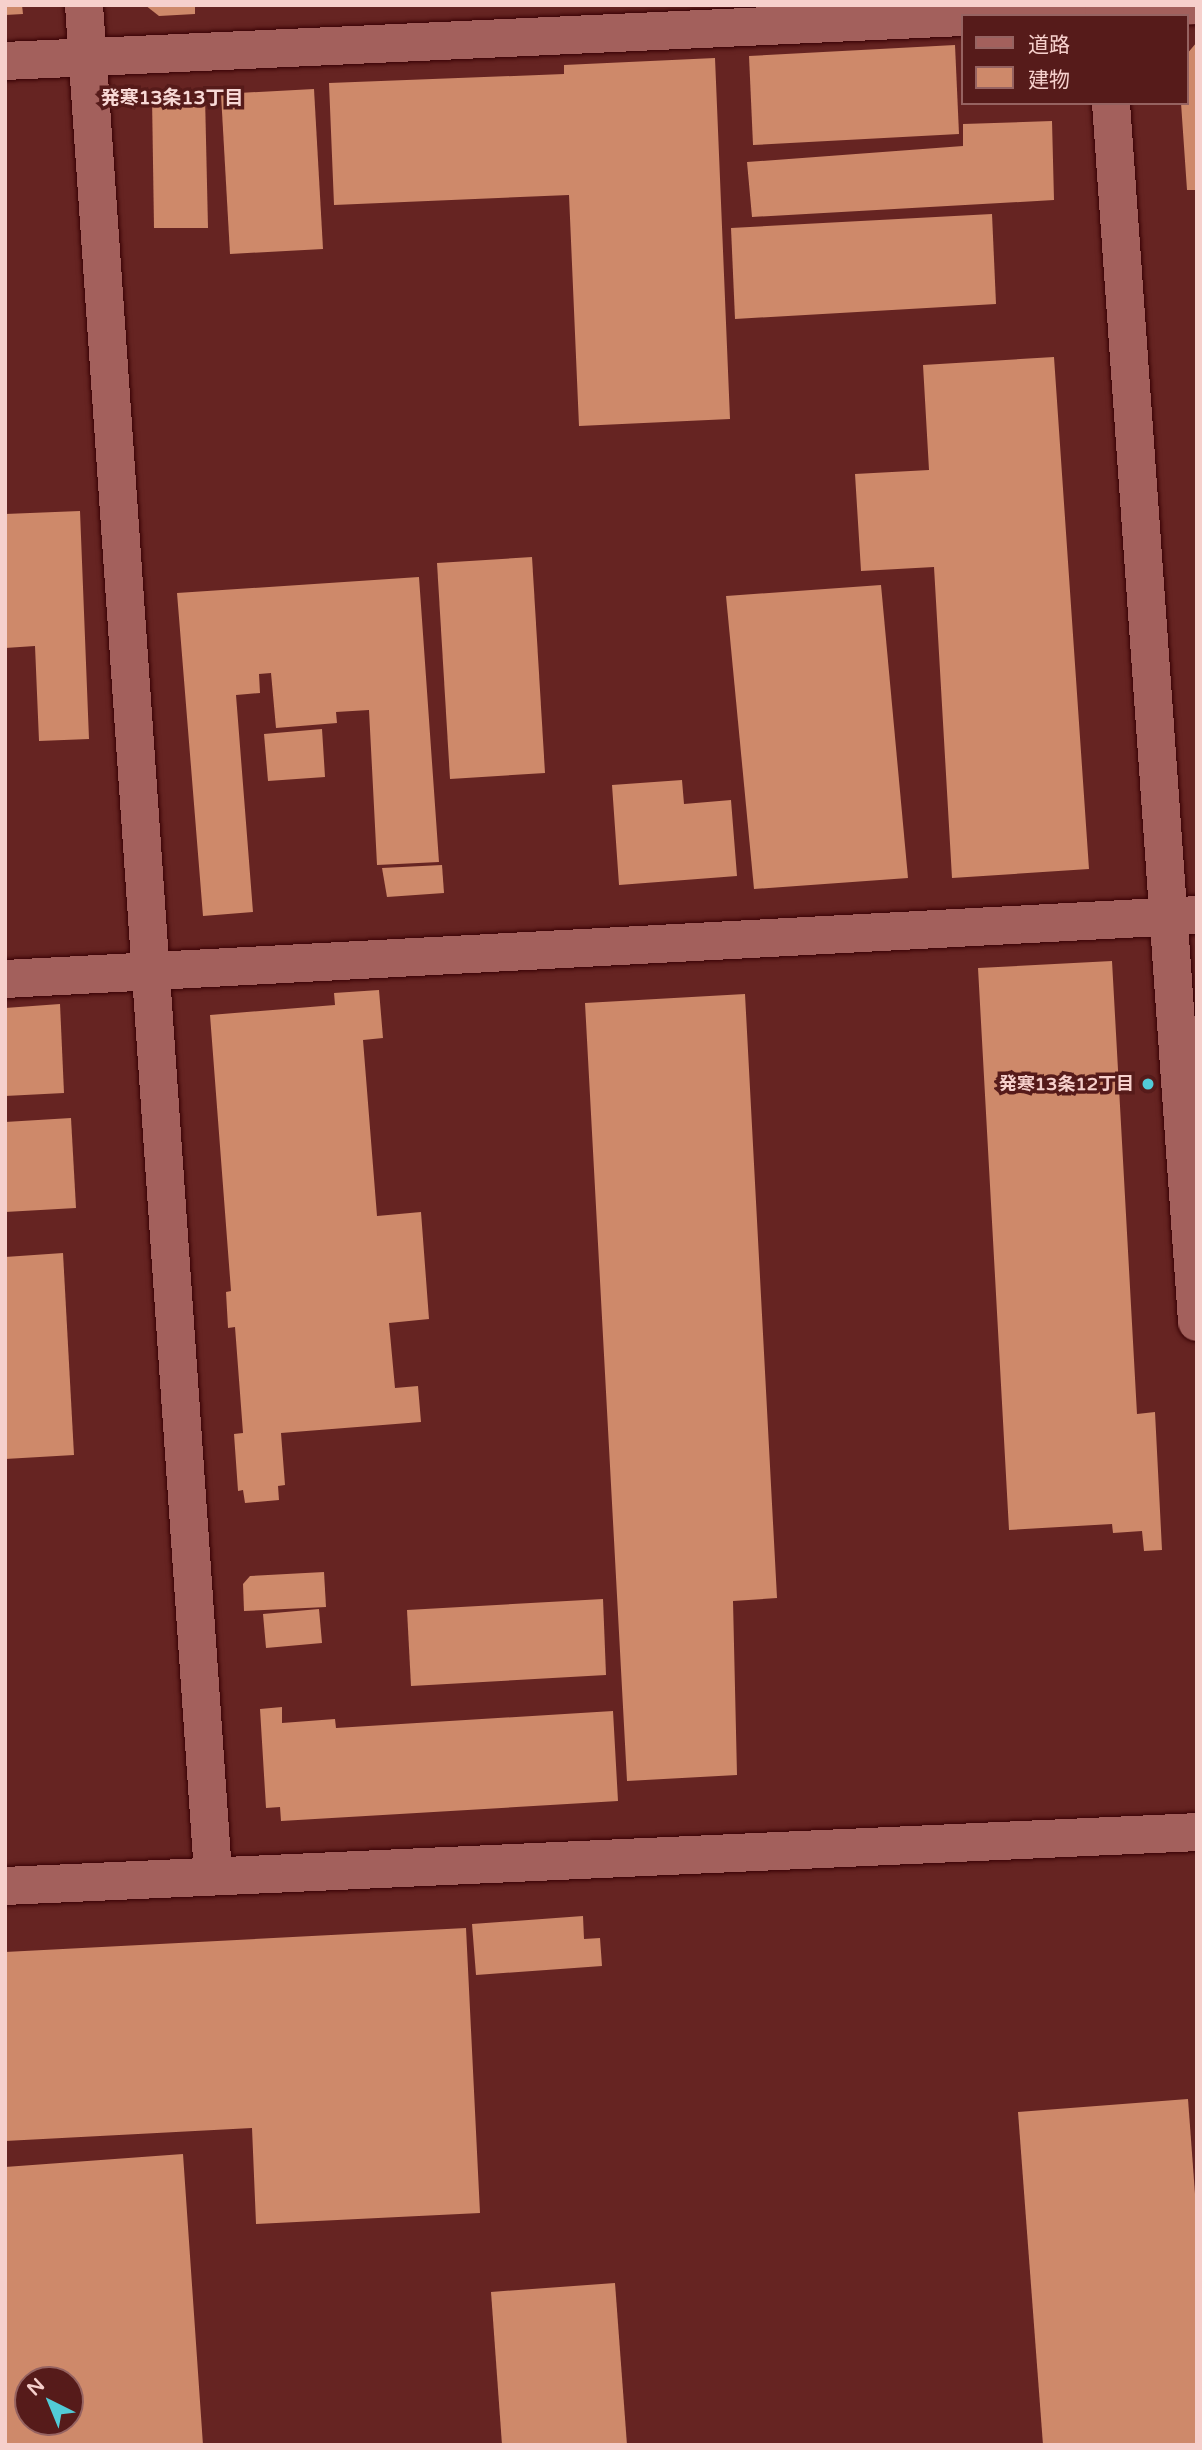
<!DOCTYPE html>
<html>
<head>
<meta charset="utf-8">
<style>
	body { margin:0 }
	#map { position:relative; width:1202px; height:2450px; overflow:hidden; background:#561b1a; font-family:"Varela Round","Noto Sans JP",sans-serif }
	div>[style] { position:absolute }
	.built>* { inset:0; background:#662422 }
	.building>* { inset:0; background:#ce896a }
	.roads { filter:drop-shadow(0 0 2px #380004) drop-shadow(0 0 2px #380004) }
	.street>* { height:38px; margin:-19px; padding:0 19px; transform-origin:19px; border-radius:19px; background:#a3605c }
	.secondary>* { height:38px; margin:-19px; padding:0 19px; transform-origin:19px; border-radius:19px; background:#a3605c }
	.dots>* { width:19px; height:19px; translate:-50% -50%; box-sizing:border-box; border:4px solid #561b1a; border-radius:50% }
	span { translate:-50% -50%; white-space:nowrap; text-align:center; line-height:1.15; -webkit-text-stroke:7px #561b1a; paint-order:stroke }
	.poi-label { font-size:18px; color:#f6d0cc; font-weight:700 }
	.right { translate:-100% -50%; text-align:right }
	.neighbourhood-label { font-size:19px; color:#f8d9d6; font-weight:700 }
	.frame { position:absolute; inset:0; border:7px solid #f6d0cc; pointer-events:none }
	.legend { position:absolute; left:961px; top:14px; width:228px; height:91px; box-sizing:border-box; background:#561b1a; border:2px solid #966361; margin:0; padding:9px 12px; list-style:none; font-size:21px; color:#f6d0cc }
	.legend li { display:flex; align-items:center; gap:14px; height:35px }
	.legend b { width:35px; border:2px solid #966361 }
	.north { position:absolute; left:14px; top:2366px; width:70px; height:70px; box-sizing:border-box; background:#561b1a; border:2px solid #966361; border-radius:50%; rotate:317deg; font-size:19px; font-weight:700; line-height:28px; text-align:center; color:#f6d0cc }
	.north::after { content:''; display:block; margin:auto; width:24px; height:32px; background:#52cbd7; clip-path:polygon(50% 0,100% 100%,50% 72%,0 100%) }
</style>
</head>
<body>
<div id="map">
	<div class="built">
		<i style="clip-path:polygon(evenodd,5px 5px,1197px 5px,1197px 2445px,5px 2445px,5px 5px,962px 16px,1186px 16px,1186px 103px,962px 103px,962px 16px,5px 5px,28px 2380px,70px 2380px,70px 2422px,28px 2422px,28px 2380px)"></i>
	</div>
	<div class="building">
		<i style="clip-path:polygon(5px 5px,22px 5px,23px 14px,5px 15px)"></i>
		<i style="clip-path:polygon(145px 5px,195px 5px,195px 14px,159px 16px)"></i>
		<i style="clip-path:polygon(1197px 42px,1197px 190px,1187px 190px,1181px 103px,1186px 103px,1186px 55px)"></i>
		<i style="clip-path:polygon(955px 45px,959px 134px,753px 145px,749px 56px)"></i>
		<i style="clip-path:polygon(715px 58px,730px 419px,579px 426px,569px 195px,334px 205px,329px 83px,564px 74px,564px 65px)"></i>
		<i style="clip-path:polygon(314px 89px,323px 249px,230px 254px,221px 94px)"></i>
		<i style="clip-path:polygon(205px 96px,208px 228px,154px 228px,152px 97px)"></i>
		<i style="clip-path:polygon(1052px 121px,1054px 200px,752px 217px,747px 162px,963px 146px,963px 124px)"></i>
		<i style="clip-path:polygon(992px 214px,996px 304px,735px 319px,731px 228px)"></i>
		<i style="clip-path:polygon(1054px 357px,1089px 869px,952px 878px,934px 567px,861px 571px,855px 474px,929px 470px,923px 365px)"></i>
		<i style="clip-path:polygon(80px 511px,89px 739px,39px 741px,35px 646px,5px 648px,5px 514px)"></i>
		<i style="clip-path:polygon(532px 557px,545px 773px,450px 779px,437px 563px)"></i>
		<i style="clip-path:polygon(419px 577px,439px 862px,377px 865px,369px 710px,336px 712px,337px 723px,276px 728px,271px 673px,259px 674px,260px 693px,236px 695px,253px 912px,203px 916px,177px 593px)"></i>
		<i style="clip-path:polygon(881px 585px,908px 878px,754px 889px,726px 596px)"></i>
		<i style="clip-path:polygon(322px 729px,325px 777px,268px 781px,264px 734px)"></i>
		<i style="clip-path:polygon(682px 780px,684px 804px,731px 800px,737px 876px,619px 885px,612px 785px)"></i>
		<i style="clip-path:polygon(442px 865px,444px 893px,387px 897px,382px 868px)"></i>
		<i style="clip-path:polygon(1112px 961px,1137px 1414px,1155px 1412px,1162px 1550px,1144px 1551px,1142px 1531px,1113px 1533px,1112px 1524px,1009px 1530px,978px 968px)"></i>
		<i style="clip-path:polygon(379px 990px,383px 1038px,363px 1040px,377px 1216px,421px 1212px,429px 1319px,389px 1323px,395px 1388px,418px 1386px,421px 1422px,281px 1433px,285px 1485px,278px 1486px,279px 1500px,245px 1503px,243px 1490px,238px 1491px,234px 1434px,243px 1433px,235px 1327px,228px 1328px,226px 1292px,231px 1291px,210px 1015px,335px 1005px,334px 993px)"></i>
		<i style="clip-path:polygon(745px 994px,777px 1598px,733px 1601px,737px 1775px,627px 1781px,585px 1003px)"></i>
		<i style="clip-path:polygon(60px 1004px,64px 1093px,5px 1096px,5px 1008px)"></i>
		<i style="clip-path:polygon(71px 1118px,76px 1208px,5px 1212px,5px 1122px)"></i>
		<i style="clip-path:polygon(63px 1253px,74px 1455px,5px 1459px,5px 1257px)"></i>
		<i style="clip-path:polygon(324px 1572px,326px 1607px,244px 1611px,243px 1584px,250px 1576px)"></i>
		<i style="clip-path:polygon(603px 1599px,606px 1675px,411px 1686px,407px 1610px)"></i>
		<i style="clip-path:polygon(319px 1609px,322px 1643px,266px 1648px,263px 1614px)"></i>
		<i style="clip-path:polygon(282px 1707px,282px 1723px,335px 1719px,336px 1728px,613px 1711px,618px 1801px,281px 1821px,280px 1807px,266px 1808px,260px 1709px)"></i>
		<i style="clip-path:polygon(583px 1916px,584px 1939px,600px 1938px,602px 1966px,476px 1975px,472px 1924px)"></i>
		<i style="clip-path:polygon(466px 1928px,480px 2213px,256px 2224px,252px 2128px,5px 2141px,5px 1952px)"></i>
		<i style="clip-path:polygon(1188px 2099px,1197px 2221px,1197px 2445px,1043px 2445px,1018px 2112px)"></i>
		<i style="clip-path:polygon(evenodd,183px 2154px,203px 2445px,5px 2445px,5px 2167px,183px 2154px,28px 2380px,70px 2380px,70px 2422px,28px 2422px,28px 2380px)"></i>
		<i style="clip-path:polygon(615px 2283px,627px 2445px,502px 2445px,491px 2292px)"></i>
	</div>
	<div class="roads">
		<div class="street">
			<i style="left:84px;top:5px;width:1872px;rotate:86.05deg"></i>
			<i style="left:987px;top:16px;width:210px;rotate:-3deg"></i>
			<i style="left:5px;top:61px;width:958px;rotate:-2.63deg"></i>
			<i style="left:5px;top:979px;width:1194px;rotate:-3.07deg"></i>
			<i style="left:5px;top:1886px;width:1193px;rotate:-2.59deg"></i>
		</div>
		<div class="secondary">
			<i style="left:1104px;top:5px;width:11px;rotate:85deg"></i>
			<i style="left:1111px;top:103px;width:1222px;rotate:85.96deg"></i>
		</div>
	</div>
	<div class="dots">
		<i style="left:1148px;top:1084px;background:#52cbd7"></i>
	</div>
	<div class="poi-label">
		<span class="right" style="left:1134px;top:1084px">発寒13条12丁目</span>
	</div>
	<div class="neighbourhood-label">
		<span style="left:172px;top:99px">発寒13条13丁目</span>
	</div>
	<div class="frame"></div>
	<ul class="legend">
	<li><b style="height:9px;background:#a3605c"></b>道路</li>
	<li><b style="height:19px;background:#ce896a"></b>建物</li>
	</ul>
	<div class="north">N</div>
</div>
</body>
</html>
